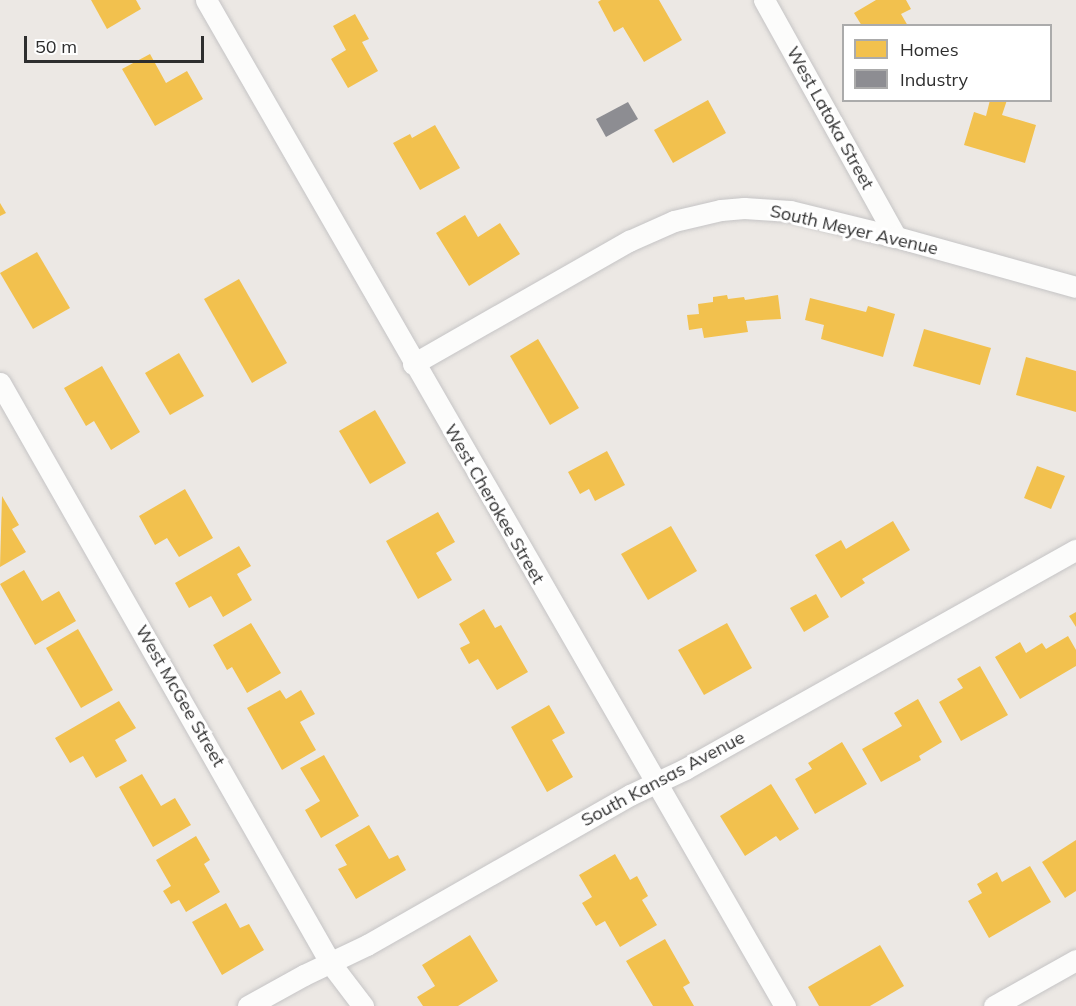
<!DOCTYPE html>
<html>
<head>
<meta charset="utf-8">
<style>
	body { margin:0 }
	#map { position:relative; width:1076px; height:1006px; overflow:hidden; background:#ece8e4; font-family:Mulish,sans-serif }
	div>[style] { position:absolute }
	.homes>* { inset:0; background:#f2c14e }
	.industry>* { inset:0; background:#8d8d92 }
	.roads { filter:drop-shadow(0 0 2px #c5c4c5) drop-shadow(0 0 2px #c5c4c5) }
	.minor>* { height:21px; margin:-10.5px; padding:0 10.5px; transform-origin:10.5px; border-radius:10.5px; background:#fcfcfb }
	span { translate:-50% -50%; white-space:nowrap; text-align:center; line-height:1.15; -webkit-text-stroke:6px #fff; paint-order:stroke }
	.street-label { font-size:18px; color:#2e2e2e }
	.legend { position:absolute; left:842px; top:24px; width:210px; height:78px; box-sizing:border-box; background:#fff; border:2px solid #ababab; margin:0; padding:8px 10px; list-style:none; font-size:18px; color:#2e2e2e }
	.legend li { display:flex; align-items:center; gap:12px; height:30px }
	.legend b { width:30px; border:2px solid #ababab }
	.scale { position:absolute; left:24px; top:36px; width:180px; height:27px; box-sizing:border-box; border:3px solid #2e2e2e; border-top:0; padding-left:8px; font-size:18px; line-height:21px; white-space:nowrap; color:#2e2e2e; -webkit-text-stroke:4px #fff; paint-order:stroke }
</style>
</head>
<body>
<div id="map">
	<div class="homes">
		<i style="clip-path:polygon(91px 0,136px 0,141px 9px,107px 29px)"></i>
		<i style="clip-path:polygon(601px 0,659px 0,682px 40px,644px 62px,623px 27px,614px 32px,598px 2px)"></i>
		<i style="clip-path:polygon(876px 0,906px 0,911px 9px,901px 14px,908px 26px,862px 26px,854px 13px)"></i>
		<i style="clip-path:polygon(355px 14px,369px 39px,362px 42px,378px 71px,348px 88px,331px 59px,346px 50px,333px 26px)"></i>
		<i style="clip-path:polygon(150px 54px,166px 83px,187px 71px,203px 99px,155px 126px,122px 69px)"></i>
		<i style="clip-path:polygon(708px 100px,726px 133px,673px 163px,654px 130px)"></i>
		<i style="clip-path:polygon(990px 100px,1007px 100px,1002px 115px,1036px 125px,1025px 163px,964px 145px,974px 112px,986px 116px)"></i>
		<i style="clip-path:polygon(435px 125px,460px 168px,420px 190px,393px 143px,410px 134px,412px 138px)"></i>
		<i style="clip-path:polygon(0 203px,6px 213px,0 216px)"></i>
		<i style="clip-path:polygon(465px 215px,478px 237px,500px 223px,520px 254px,469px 286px,436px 233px)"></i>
		<i style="clip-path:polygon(37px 252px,70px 308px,33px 329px,0 273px)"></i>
		<i style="clip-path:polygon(239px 279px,287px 363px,252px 383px,204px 299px)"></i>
		<i style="clip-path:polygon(727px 295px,728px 299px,744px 297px,745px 300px,778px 295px,781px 319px,746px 321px,748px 332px,704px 338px,702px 328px,689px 330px,687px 315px,699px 314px,698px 304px,713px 302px,713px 297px)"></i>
		<i style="clip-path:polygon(810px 298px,866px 312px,868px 306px,895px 314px,883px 357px,821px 339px,824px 325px,805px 320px)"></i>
		<i style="clip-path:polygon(924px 329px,991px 348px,980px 385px,913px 366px)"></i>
		<i style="clip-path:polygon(538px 339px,579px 408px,550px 425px,510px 356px)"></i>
		<i style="clip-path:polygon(179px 353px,204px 396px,170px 415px,145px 373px)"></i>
		<i style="clip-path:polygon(1026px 357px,1076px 371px,1076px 412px,1016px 395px)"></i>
		<i style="clip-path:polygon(102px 366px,140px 432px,111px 450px,94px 421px,86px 426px,64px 388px)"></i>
		<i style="clip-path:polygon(375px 410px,406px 463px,370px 484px,339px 431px)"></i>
		<i style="clip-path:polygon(607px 451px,625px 485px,595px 501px,589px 489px,580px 494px,568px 472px)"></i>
		<i style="clip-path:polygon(1037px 466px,1065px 476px,1051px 509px,1024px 498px)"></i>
		<i style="clip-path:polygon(185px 489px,213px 538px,179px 557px,167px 538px,155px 545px,139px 516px)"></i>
		<i style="clip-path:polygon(2px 496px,19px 525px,12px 529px,26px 552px,0 567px)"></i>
		<i style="clip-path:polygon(438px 512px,455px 542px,436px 553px,452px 580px,418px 599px,386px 541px)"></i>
		<i style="clip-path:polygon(893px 521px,910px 550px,862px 579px,865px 583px,841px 598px,815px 555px,841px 540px,846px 549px)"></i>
		<i style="clip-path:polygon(671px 526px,697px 571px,648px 600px,621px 554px)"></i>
		<i style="clip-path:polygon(239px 546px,251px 566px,237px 574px,252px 600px,223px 617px,211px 596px,189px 608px,175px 583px)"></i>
		<i style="clip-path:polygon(24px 570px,42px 601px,59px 591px,76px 621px,35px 645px,0 584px)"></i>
		<i style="clip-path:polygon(816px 594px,829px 617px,804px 632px,790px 608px)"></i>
		<i style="clip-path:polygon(484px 609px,495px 628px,501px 625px,528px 672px,497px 690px,478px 659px,469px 664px,460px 648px,470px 643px,459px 624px)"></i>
		<i style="clip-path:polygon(1076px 612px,1076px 627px,1069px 616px)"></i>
		<i style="clip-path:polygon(251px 623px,281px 673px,247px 693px,232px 667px,227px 670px,213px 645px)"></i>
		<i style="clip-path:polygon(727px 623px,752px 668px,704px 695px,678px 650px)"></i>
		<i style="clip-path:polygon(78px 629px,113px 690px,81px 708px,46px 648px)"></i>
		<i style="clip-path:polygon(1068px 636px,1076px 650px,1076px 666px,1020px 699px,995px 657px,1020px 642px,1026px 653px,1042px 643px,1046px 649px)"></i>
		<i style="clip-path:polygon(980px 666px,1008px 715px,961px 741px,939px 702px,963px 688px,957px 679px)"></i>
		<i style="clip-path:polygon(280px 690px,286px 699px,301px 690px,315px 714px,300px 722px,316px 750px,282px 770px,247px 708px)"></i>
		<i style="clip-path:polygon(918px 699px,942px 742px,919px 756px,921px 760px,881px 782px,862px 749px,902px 726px,894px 713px)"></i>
		<i style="clip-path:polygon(119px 701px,136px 728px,115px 740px,127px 761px,96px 778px,83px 756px,70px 763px,55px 738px)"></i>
		<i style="clip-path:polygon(549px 705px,565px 733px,552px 740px,573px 777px,547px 792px,511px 727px)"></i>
		<i style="clip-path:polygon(842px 742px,867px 784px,815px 814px,795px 779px,812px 769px,808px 763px)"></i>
		<i style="clip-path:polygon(324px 755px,359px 816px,321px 838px,305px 810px,320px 801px,300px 768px)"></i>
		<i style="clip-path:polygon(142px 774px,161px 806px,175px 798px,191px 825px,153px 847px,119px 787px)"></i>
		<i style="clip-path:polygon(771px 784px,799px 829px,780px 841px,776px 836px,745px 856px,720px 816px)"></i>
		<i style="clip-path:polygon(369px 825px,389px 859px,398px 855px,406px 870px,356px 899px,338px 869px,347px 865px,335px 845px)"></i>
		<i style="clip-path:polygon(196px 836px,210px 860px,204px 864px,220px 892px,186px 912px,179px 900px,171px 904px,163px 891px,171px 886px,156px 860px)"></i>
		<i style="clip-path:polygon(1076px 840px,1076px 891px,1065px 898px,1042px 862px)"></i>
		<i style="clip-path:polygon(615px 854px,630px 880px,637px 876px,648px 896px,642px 900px,657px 925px,620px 947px,605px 921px,596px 926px,582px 903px,592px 897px,579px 875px)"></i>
		<i style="clip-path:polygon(1030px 866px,1051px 902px,989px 938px,968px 901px,982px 893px,977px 884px,997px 872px,1002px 882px)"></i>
		<i style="clip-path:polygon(226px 903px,240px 928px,249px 924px,264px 950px,222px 975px,192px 922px)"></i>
		<i style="clip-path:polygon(470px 935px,498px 981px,458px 1006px,423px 1006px,417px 997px,435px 986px,422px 965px)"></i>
		<i style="clip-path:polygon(665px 939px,690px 983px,683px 987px,694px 1006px,653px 1006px,626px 961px)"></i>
		<i style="clip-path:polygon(880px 945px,904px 986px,870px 1006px,819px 1006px,808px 987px)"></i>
	</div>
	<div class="industry">
		<i style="clip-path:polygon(628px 102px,638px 119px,606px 137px,596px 119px)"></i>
	</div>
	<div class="roads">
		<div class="minor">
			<i style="left:206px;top:0;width:1161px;rotate:60.08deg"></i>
			<i style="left:764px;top:0;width:271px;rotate:60.9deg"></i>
			<i style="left:413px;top:364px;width:249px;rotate:-29.7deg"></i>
			<i style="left:629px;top:241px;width:49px;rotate:-24deg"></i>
			<i style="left:674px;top:221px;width:48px;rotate:-13.2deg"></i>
			<i style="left:721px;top:210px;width:23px;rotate:-5deg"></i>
			<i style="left:744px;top:208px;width:46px;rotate:3.7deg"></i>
			<i style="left:790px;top:211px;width:109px;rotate:13.8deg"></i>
			<i style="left:896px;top:237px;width:187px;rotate:15.5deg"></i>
			<i style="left:0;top:383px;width:669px;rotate:60.33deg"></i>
			<i style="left:331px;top:964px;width:53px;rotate:52.7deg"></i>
			<i style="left:248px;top:1006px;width:64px;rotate:-29deg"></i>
			<i style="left:304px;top:975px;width:70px;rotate:-25.5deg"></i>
			<i style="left:367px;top:945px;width:303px;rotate:-29.7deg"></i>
			<i style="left:630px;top:795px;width:61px;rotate:-25.3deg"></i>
			<i style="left:685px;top:769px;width:448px;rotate:-29.3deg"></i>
			<i style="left:994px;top:1006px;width:94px;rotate:-29.3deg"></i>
		</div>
	</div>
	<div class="street-label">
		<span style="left:830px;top:118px;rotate:61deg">West Latoka Street</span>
		<span style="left:854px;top:230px;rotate:13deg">South Meyer Avenue</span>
		<span style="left:494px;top:504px;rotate:60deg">West Cherokee Street</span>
		<span style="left:180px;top:696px;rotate:60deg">West McGee Street</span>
		<span style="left:663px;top:779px;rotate:-28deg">South Kansas Avenue</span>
	</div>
	<ul class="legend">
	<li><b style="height:16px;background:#f2c14e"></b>Homes</li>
	<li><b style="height:16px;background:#8d8d92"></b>Industry</li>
	</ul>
	<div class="scale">50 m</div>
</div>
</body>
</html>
